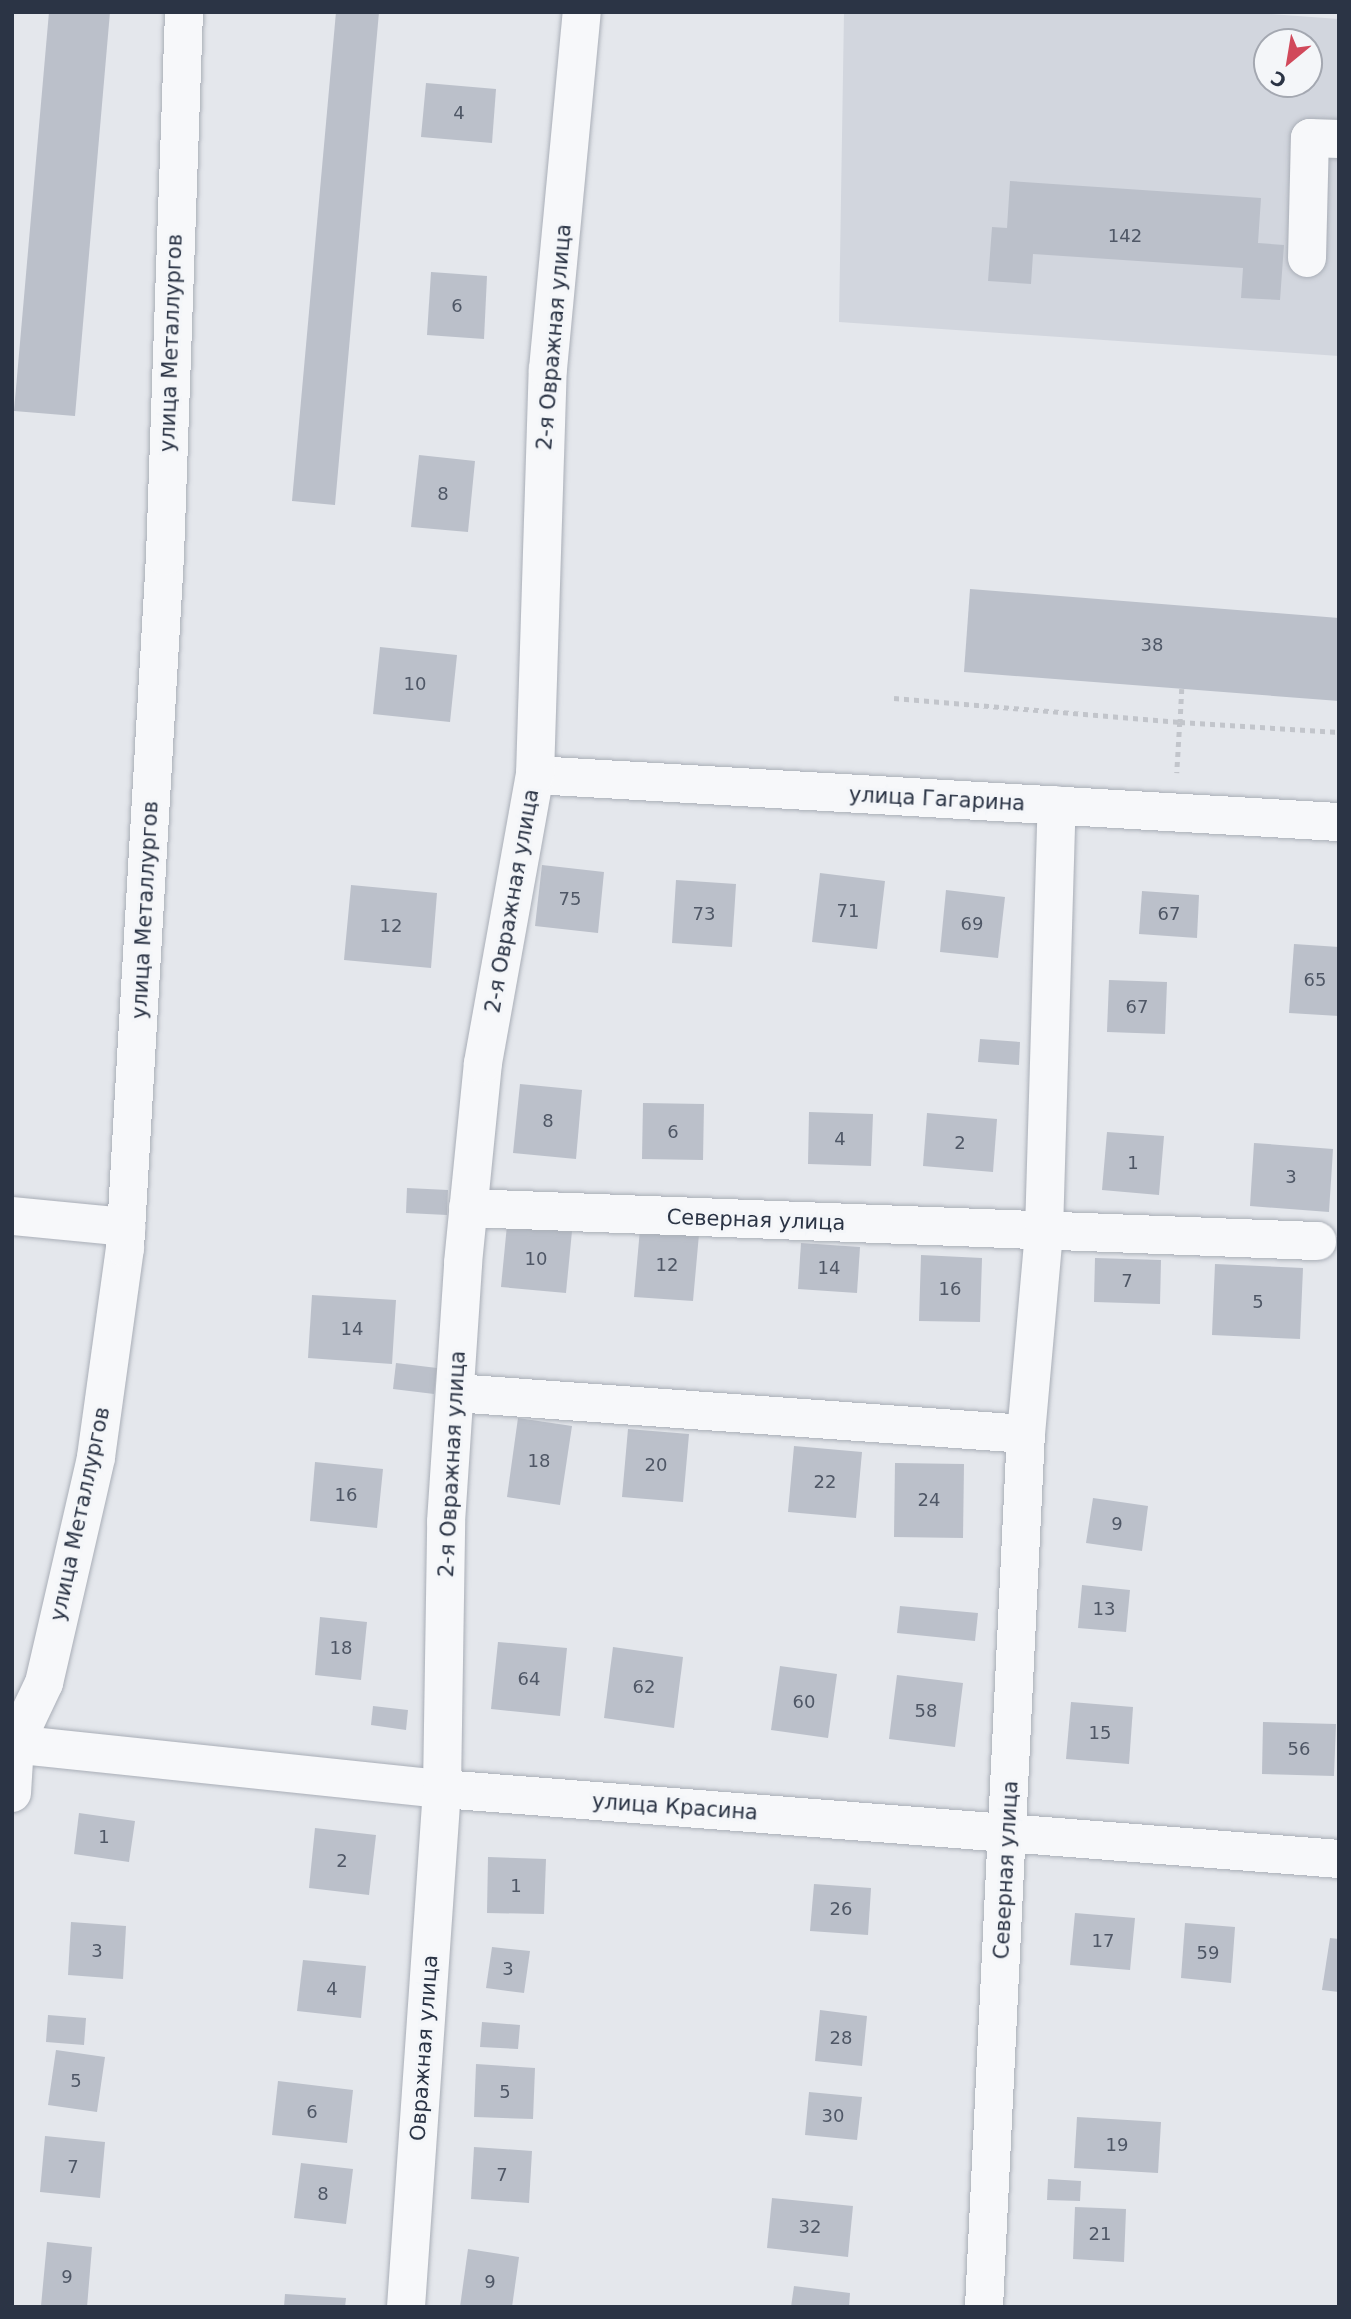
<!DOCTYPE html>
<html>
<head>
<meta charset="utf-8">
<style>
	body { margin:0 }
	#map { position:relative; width:1351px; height:2319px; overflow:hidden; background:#e4e7ec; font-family:"DejaVu Sans",sans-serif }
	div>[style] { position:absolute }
	.built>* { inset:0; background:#d2d6de }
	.building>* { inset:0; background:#bbc0ca }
	.path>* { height:4.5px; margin-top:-2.25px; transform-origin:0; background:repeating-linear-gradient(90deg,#c2c5cb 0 5px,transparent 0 10px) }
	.roads { filter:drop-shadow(0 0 2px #a9aeb7) drop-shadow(0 0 2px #a9aeb7) }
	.minor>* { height:38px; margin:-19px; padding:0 19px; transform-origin:19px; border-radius:19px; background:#f7f8fa }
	span { translate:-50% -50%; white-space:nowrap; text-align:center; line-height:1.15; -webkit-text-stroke:6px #f4f6f9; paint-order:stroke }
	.number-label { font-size:18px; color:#4f5766 }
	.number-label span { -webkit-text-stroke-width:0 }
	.street-label { font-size:21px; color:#2b3445 }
	.frame { position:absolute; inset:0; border:14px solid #2b3445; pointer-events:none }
	.north { position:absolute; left:1253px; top:28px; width:70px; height:70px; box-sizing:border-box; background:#f4f6f9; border:2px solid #a4a8b1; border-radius:50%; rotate:210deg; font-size:19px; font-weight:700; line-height:28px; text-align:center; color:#2b3445 }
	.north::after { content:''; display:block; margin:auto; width:24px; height:32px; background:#d1495b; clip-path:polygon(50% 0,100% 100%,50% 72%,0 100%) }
</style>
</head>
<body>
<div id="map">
	<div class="built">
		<i style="clip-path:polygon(evenodd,844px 12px,1242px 12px,1339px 19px,1339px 356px,839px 322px,844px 12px,1267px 42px,1309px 42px,1309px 84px,1267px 84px,1267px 42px)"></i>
	</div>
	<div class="building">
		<i style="clip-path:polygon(49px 12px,110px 12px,75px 416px,14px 411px)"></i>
		<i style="clip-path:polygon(336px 12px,379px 12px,335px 505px,292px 501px)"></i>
		<i style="clip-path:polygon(426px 83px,496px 89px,492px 143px,421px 137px)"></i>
		<i style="clip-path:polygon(1010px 181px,1261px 198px,1258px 243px,1284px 245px,1280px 300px,1241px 298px,1243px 268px,1033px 254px,1031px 284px,988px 281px,992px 227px,1007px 228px)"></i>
		<i style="clip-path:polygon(431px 272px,487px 276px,484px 339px,427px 335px)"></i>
		<i style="clip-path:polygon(419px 455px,475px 461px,468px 532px,411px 527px)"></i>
		<i style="clip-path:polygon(970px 589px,1339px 618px,1339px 701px,964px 672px)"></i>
		<i style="clip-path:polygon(380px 647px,457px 655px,450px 722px,373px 714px)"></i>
		<i style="clip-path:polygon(542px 865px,604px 872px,598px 933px,535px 926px)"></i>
		<i style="clip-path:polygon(820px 873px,885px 881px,877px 949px,812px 942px)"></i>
		<i style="clip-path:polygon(676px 880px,736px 884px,732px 947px,672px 943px)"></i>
		<i style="clip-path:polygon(351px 885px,437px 893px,431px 968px,344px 960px)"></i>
		<i style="clip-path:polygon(946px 890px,1005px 897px,998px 958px,940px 952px)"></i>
		<i style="clip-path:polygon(1142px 891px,1199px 895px,1197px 938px,1139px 934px)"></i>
		<i style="clip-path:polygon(1294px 944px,1339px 947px,1339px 1016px,1289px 1013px)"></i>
		<i style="clip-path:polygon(1109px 980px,1167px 982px,1165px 1034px,1107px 1032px)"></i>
		<i style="clip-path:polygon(980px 1039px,1020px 1042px,1019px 1065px,978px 1062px)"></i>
		<i style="clip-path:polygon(520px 1084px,582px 1090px,576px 1159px,513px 1153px)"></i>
		<i style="clip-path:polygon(643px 1103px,704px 1104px,703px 1160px,642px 1159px)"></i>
		<i style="clip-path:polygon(809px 1112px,873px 1114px,871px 1166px,808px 1164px)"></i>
		<i style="clip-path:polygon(927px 1113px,997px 1119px,993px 1172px,923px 1166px)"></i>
		<i style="clip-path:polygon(1107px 1132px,1164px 1136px,1159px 1195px,1102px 1190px)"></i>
		<i style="clip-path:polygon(1254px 1143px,1333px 1149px,1329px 1212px,1250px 1206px)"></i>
		<i style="clip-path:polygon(407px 1188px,448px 1190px,447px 1215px,406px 1213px)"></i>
		<i style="clip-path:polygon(507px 1225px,572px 1231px,566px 1293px,501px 1287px)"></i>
		<i style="clip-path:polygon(640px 1229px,699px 1234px,693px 1301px,634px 1297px)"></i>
		<i style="clip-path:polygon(801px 1243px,860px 1247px,857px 1293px,798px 1289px)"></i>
		<i style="clip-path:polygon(921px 1255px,982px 1258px,980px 1322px,919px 1321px)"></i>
		<i style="clip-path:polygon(1095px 1258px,1161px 1260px,1160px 1304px,1094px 1302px)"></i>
		<i style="clip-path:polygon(1215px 1264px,1303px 1268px,1300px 1339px,1212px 1335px)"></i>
		<i style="clip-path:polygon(312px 1295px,396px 1300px,392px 1364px,308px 1358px)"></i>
		<i style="clip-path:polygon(396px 1363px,437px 1368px,434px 1394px,393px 1389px)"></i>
		<i style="clip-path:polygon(518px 1418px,572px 1426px,560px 1505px,507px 1497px)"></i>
		<i style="clip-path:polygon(628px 1429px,689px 1434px,683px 1502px,622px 1497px)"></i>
		<i style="clip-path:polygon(794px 1446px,862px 1452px,856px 1518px,788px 1512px)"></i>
		<i style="clip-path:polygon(315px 1462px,383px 1469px,377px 1528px,310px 1521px)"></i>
		<i style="clip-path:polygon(895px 1463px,964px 1464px,963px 1538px,894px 1537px)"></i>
		<i style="clip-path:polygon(1093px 1498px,1148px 1506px,1142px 1551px,1086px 1543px)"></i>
		<i style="clip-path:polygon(1082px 1585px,1130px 1590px,1126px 1632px,1078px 1628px)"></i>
		<i style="clip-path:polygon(900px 1606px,978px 1613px,975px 1641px,897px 1633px)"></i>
		<i style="clip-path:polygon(320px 1617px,367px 1622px,361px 1680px,315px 1675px)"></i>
		<i style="clip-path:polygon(498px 1642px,567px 1648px,560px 1716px,491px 1709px)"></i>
		<i style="clip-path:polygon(613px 1647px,683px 1657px,674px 1728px,604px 1718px)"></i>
		<i style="clip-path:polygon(780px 1666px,837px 1674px,828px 1738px,771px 1730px)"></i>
		<i style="clip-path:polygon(897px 1675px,963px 1683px,955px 1747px,889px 1739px)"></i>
		<i style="clip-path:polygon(1071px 1702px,1133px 1707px,1129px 1764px,1066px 1759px)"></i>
		<i style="clip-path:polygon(373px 1706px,408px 1710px,406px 1730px,371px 1725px)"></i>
		<i style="clip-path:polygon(1263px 1722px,1336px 1724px,1334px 1776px,1262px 1774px)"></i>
		<i style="clip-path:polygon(79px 1813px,135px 1821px,129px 1862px,74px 1854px)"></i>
		<i style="clip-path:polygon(315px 1828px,376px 1835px,369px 1895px,309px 1888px)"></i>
		<i style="clip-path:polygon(488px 1857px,546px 1859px,544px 1914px,487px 1913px)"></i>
		<i style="clip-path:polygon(814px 1884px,871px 1888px,868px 1935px,810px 1931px)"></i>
		<i style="clip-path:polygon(1075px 1913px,1135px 1918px,1130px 1970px,1070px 1965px)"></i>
		<i style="clip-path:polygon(71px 1922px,126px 1926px,123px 1979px,68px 1975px)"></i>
		<i style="clip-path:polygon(1185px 1923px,1235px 1927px,1231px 1983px,1181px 1978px)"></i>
		<i style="clip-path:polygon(1330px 1938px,1339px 1939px,1339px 1992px,1322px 1990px)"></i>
		<i style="clip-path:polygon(492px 1947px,530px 1951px,524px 1993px,486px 1988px)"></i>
		<i style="clip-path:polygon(303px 1960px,366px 1966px,361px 2018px,297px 2011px)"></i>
		<i style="clip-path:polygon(820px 2010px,867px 2016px,862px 2066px,815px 2061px)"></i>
		<i style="clip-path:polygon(48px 2015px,86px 2018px,84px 2045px,46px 2042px)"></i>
		<i style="clip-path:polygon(482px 2022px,520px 2025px,518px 2049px,480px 2047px)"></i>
		<i style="clip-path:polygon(56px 2050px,105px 2057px,97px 2112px,48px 2105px)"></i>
		<i style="clip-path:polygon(476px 2064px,535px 2068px,533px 2119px,474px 2117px)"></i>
		<i style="clip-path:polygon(278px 2081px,353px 2090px,347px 2143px,272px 2135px)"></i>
		<i style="clip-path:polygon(809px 2092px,862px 2097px,857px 2140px,805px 2135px)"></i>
		<i style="clip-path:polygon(1077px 2117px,1161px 2122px,1158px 2173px,1074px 2168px)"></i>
		<i style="clip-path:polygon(45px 2136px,105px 2142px,100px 2198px,40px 2192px)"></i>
		<i style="clip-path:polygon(474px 2147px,532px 2151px,529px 2203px,471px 2199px)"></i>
		<i style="clip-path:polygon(301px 2163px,353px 2169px,346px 2224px,294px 2218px)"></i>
		<i style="clip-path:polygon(1048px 2179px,1081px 2181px,1080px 2201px,1047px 2200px)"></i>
		<i style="clip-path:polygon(772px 2198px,853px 2206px,848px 2257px,767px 2248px)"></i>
		<i style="clip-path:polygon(1075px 2207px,1126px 2209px,1124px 2262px,1073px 2259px)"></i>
		<i style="clip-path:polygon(47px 2242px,92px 2247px,87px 2307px,41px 2306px)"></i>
		<i style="clip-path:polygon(468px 2249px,519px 2257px,512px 2307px,460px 2307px)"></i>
		<i style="clip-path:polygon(794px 2286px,850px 2293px,849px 2307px,791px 2307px)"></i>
		<i style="clip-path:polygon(285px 2294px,346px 2298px,345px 2307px,284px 2307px)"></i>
	</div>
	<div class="path">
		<i style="left:1182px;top:689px;width:33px;rotate:93deg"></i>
		<i style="left:1180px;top:722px;width:159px;rotate:3.6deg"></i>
		<i style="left:894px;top:698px;width:287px;rotate:4.8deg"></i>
		<i style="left:1180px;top:722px;width:51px;rotate:93.4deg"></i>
	</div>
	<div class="roads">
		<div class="minor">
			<i style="left:1307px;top:258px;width:120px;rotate:-88.6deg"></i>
			<i style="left:1310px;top:138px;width:29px;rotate:2deg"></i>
			<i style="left:535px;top:775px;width:805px;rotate:3.35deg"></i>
			<i style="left:468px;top:1208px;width:850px;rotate:2.23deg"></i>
			<i style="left:12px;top:1216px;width:115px;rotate:5.5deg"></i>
			<i style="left:455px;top:1393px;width:572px;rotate:4.11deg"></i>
			<i style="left:12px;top:1744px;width:432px;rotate:6deg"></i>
			<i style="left:442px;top:1789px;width:900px;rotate:4.46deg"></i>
			<i style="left:12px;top:1793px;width:49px;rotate:-86.5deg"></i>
			<i style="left:15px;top:1744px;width:68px;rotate:-64.6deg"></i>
			<i style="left:44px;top:1683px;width:232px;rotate:-77deg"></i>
			<i style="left:96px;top:1457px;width:211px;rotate:-82.1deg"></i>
			<i style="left:125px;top:1248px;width:693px;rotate:-86.69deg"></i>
			<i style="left:165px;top:556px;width:544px;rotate:-88deg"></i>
			<i style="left:406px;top:2307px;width:519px;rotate:-86.02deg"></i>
			<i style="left:442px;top:1789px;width:267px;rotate:-89.1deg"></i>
			<i style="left:446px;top:1522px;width:260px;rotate:-86.2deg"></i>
			<i style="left:463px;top:1263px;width:201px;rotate:-84.3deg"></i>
			<i style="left:483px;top:1063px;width:293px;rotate:-79.8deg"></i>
			<i style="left:535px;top:775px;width:406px;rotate:-88.2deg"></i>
			<i style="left:548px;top:369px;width:359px;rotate:-84.6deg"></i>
			<i style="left:984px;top:2307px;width:874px;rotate:-87.25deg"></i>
			<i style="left:1026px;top:1434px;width:204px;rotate:-84.9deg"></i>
			<i style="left:1044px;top:1231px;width:426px;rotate:-88.3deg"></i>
		</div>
	</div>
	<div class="number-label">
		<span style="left:459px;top:113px">4</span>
		<span style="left:1125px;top:236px">142</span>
		<span style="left:457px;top:306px">6</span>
		<span style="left:443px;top:494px">8</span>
		<span style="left:1152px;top:645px">38</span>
		<span style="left:415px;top:684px">10</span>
		<span style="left:570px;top:899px">75</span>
		<span style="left:848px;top:911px">71</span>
		<span style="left:704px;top:914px">73</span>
		<span style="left:1169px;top:914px">67</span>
		<span style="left:972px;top:924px">69</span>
		<span style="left:391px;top:926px">12</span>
		<span style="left:1315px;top:980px">65</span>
		<span style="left:1137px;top:1007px">67</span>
		<span style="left:548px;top:1121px">8</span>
		<span style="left:673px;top:1132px">6</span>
		<span style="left:840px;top:1139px">4</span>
		<span style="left:960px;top:1143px">2</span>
		<span style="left:1133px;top:1163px">1</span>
		<span style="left:1291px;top:1177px">3</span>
		<span style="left:536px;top:1259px">10</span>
		<span style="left:667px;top:1265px">12</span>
		<span style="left:829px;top:1268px">14</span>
		<span style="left:1127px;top:1281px">7</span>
		<span style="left:950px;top:1289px">16</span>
		<span style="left:1258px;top:1302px">5</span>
		<span style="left:352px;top:1329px">14</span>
		<span style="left:539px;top:1461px">18</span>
		<span style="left:656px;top:1465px">20</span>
		<span style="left:825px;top:1482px">22</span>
		<span style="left:346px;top:1495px">16</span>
		<span style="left:929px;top:1500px">24</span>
		<span style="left:1117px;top:1524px">9</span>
		<span style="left:1104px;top:1609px">13</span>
		<span style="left:341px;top:1648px">18</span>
		<span style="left:529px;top:1679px">64</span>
		<span style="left:644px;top:1687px">62</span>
		<span style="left:804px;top:1702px">60</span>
		<span style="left:926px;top:1711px">58</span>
		<span style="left:1100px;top:1733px">15</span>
		<span style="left:1299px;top:1749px">56</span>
		<span style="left:104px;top:1837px">1</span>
		<span style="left:342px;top:1861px">2</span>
		<span style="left:516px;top:1886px">1</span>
		<span style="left:841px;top:1909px">26</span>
		<span style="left:1103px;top:1941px">17</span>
		<span style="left:97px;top:1951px">3</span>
		<span style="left:1208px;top:1953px">59</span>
		<span style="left:508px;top:1969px">3</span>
		<span style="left:332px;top:1989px">4</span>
		<span style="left:841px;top:2038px">28</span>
		<span style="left:76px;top:2081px">5</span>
		<span style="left:505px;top:2092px">5</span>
		<span style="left:312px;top:2112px">6</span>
		<span style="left:833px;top:2116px">30</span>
		<span style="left:1117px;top:2145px">19</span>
		<span style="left:73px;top:2167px">7</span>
		<span style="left:502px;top:2175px">7</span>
		<span style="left:323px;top:2194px">8</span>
		<span style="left:810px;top:2227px">32</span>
		<span style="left:1100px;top:2234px">21</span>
		<span style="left:67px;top:2277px">9</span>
		<span style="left:490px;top:2282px">9</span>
	</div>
	<div class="street-label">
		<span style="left:554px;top:337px;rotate:-85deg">2-я Овражная улица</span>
		<span style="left:171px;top:343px;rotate:-88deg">улица Металлургов</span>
		<span style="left:937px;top:799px;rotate:3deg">улица Гагарина</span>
		<span style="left:512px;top:901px;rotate:-80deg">2-я Овражная улица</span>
		<span style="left:145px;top:910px;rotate:-87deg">улица Металлургов</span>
		<span style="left:756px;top:1220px;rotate:2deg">Северная улица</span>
		<span style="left:452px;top:1464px;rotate:-87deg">2-я Овражная улица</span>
		<span style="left:80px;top:1514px;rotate:-78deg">улица Металлургов</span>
		<span style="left:675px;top:1807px;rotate:4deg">улица Красина</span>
		<span style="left:1006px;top:1870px;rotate:-87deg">Северная улица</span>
		<span style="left:424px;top:2048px;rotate:-86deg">Овражная улица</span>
	</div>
	<div class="frame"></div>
	<div class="north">С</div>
</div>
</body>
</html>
